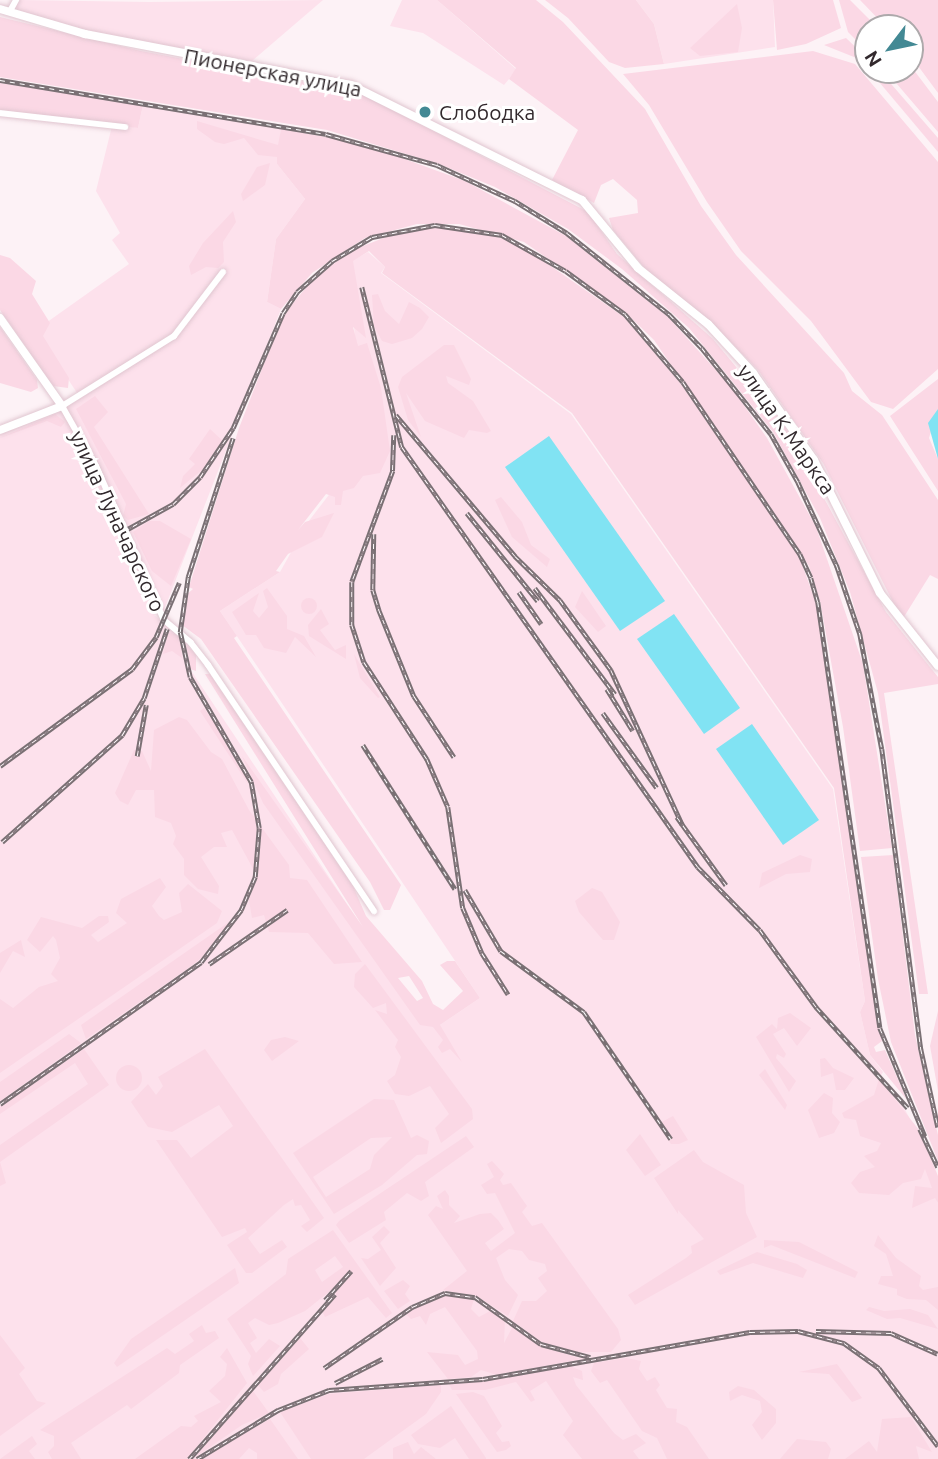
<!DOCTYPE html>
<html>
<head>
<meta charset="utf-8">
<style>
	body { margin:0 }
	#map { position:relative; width:938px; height:1459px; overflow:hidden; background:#fdf2f6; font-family:Ubuntu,sans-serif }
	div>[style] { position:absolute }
	.built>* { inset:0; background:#fde1ec }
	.green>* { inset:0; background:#fbd8e5 }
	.round { border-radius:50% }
	.water>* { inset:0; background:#81e3f3 }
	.roads { filter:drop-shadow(0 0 2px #e0c6d0) drop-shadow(0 0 2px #e0c6d0) }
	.street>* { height:6px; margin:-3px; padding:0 3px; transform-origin:3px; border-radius:3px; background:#fff }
	.secondary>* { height:8px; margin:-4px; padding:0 4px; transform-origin:4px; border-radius:4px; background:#fff }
	.rail>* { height:4.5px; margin-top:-2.25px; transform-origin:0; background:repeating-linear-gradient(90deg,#fff 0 5px,#7a7074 0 10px); box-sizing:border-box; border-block:2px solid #7a7074 }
	.dots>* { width:19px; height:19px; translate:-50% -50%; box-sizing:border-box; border:4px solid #fff; border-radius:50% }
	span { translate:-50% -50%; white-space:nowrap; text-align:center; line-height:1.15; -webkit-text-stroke:6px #fff; paint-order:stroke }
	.street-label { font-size:21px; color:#32292d }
	.poi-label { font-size:21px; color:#32292d }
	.left { translate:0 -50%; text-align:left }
	.north { position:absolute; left:854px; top:14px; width:70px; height:70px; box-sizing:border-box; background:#fff; border:2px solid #ada9ab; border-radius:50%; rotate:238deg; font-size:19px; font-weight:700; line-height:28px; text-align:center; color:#32292d }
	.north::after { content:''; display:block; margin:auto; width:24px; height:32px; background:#438994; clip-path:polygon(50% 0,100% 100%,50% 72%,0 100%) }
</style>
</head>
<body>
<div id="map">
	<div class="built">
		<i style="clip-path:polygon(19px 0,149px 2px,323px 0,252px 61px,85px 31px,15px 9px)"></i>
		<i style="clip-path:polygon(402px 0,437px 0,516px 69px,509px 79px,504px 85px,423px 33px,390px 26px)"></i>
		<i style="clip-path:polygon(636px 0,773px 0,775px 47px,664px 64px,654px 24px)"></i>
		<i style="clip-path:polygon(143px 105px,281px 129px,277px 164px,305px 199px,276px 239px,267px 302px,281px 309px,164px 610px,154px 615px,179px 635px,190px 669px,421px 1015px,440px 1025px,480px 998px,220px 611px,280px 572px,308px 522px,362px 452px,350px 262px,368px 252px,385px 267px,381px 273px,571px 414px,833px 789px,865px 1001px,860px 1012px,870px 1055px,883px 1072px,879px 1079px,903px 1106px,917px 1132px,915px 1137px,938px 1203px,938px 1459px,0 1459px,0 430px,79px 396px,36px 330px,129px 264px,112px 240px,120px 233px,96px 191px,113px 122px,138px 128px)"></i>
	</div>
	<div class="green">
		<i style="clip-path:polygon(437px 0,536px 0,563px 22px,645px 109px,701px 206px,736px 255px,844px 373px,852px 391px,882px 415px,938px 500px,938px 579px,930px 575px,902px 620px,823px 463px,758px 370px,710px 321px,647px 271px,613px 230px,609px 218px,638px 213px,637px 200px,613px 179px,601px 185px,594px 203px,552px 180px,578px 130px,509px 79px,516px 68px)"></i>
		<i style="clip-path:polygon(545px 0,636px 0,654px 24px,664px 64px,625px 68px,609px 62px,568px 18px)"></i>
		<i style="clip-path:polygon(773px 0,833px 0,841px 28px,806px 44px,777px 50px)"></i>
		<i style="clip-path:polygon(839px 0,850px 0,878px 28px,868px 28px,868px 52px,848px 32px)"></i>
		<i style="clip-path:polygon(860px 0,938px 0,938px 93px,910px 55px,910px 28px,887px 28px)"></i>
		<i style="clip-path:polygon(737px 4px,742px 28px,738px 52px,700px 56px,690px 48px)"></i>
		<i style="clip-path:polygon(0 17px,141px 51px,362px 93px,588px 212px,617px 254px,713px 339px,784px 425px,886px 612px,938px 677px,938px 684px,884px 693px,928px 994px,919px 994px,878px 693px,850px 592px,820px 518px,773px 432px,689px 328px,622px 269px,568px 229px,495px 187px,439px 164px,327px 130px,0 77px)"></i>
		<i style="clip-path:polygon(846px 38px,868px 59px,868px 69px,859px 59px,824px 45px)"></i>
		<i style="clip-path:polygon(813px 51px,855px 64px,938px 162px,938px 369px,893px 409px,871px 402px,811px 321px,741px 251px,707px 202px,649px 105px,623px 74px)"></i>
		<i style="clip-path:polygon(910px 65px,938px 102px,938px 132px,885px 70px,910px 70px)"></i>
		<i style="clip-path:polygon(869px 70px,879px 70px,938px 138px,938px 152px)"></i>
		<i style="clip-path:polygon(0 83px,143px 105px,138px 128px,0 110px)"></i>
		<i style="clip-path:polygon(197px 121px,278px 145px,281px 129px,326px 137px,380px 150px,465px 181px,566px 236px,668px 317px,731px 387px,767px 438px,816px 527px,863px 664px,892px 848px,860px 851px,843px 727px,820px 601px,809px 566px,654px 340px,626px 313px,524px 242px,459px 224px,417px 224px,365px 238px,312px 273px,281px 309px,267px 302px,276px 239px,305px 199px,277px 164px,277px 157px,258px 155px,244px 138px,224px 144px,215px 142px,197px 129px)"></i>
		<i style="clip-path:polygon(270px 163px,265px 185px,243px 201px,241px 194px,257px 167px)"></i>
		<i style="clip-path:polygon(233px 211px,236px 222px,223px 242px,224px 262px,218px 268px,206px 267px,191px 275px,189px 266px,203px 243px)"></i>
		<i style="clip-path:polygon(438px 227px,481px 231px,522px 246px,624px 317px,681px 384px,799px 556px,816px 603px,824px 657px,882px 1041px,874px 1047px,876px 1052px,885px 1050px,907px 1100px,870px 1055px,860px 1012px,865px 1001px,834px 788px,572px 413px,382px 273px,385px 267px,369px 251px,353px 261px,366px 338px,353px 327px,358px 346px,367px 343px,381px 388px,390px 451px,380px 473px,363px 476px,354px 488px,343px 491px,341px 505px,335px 505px,335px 497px,326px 494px,298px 530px,305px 522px,334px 513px,322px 537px,288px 554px,276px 571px,280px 572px,220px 611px,237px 636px,234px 638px,401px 885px,390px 910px,384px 910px,370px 882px,201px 639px,182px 625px,186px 595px,193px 589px,189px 587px,239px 428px,283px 315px,315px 277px,353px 250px,396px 233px)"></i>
		<i style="clip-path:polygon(0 255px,10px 258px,36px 281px,32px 294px,50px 323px,43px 336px,69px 378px,68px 388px,53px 386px,0 310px)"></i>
		<i style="clip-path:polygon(378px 294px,385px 311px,399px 324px,409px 302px,420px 308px,429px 317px,422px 329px,412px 338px,392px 344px,382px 341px,374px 326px,372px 295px)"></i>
		<i style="clip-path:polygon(0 327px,37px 380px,38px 388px,31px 392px,0 383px)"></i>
		<i style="clip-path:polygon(444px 345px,454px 345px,471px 379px,469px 385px,446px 376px,448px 383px,473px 401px,491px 431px,487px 433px,469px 430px,464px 438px,425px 421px,406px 393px,421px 437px,408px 420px,398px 387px,402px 377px)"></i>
		<i style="clip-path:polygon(938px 379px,938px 409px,929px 438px,938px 459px,938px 491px,890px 416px)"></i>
		<i style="clip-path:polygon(95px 396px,108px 412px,94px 427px,149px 514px,128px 520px,123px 516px,126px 504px,76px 409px)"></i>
		<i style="clip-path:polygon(55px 414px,65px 422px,61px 427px,47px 421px,0 438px)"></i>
		<i style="clip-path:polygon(210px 429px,224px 442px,208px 465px,180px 488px,183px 476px,195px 464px,189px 459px)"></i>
		<i style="clip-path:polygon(501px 497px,522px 522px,531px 545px,550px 559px,547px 567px,512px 537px,495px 500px)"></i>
		<i style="clip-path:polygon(149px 521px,160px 521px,191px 539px,171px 586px,152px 571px,133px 532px)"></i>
		<i style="clip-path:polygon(267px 588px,287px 616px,287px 629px,304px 636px,316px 657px,295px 637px,286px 653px,264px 648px,256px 635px,246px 635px,232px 612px,259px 593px,253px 611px,259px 618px,268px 607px,263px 591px)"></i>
		<i style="clip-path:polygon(582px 591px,606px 626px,598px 632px,575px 607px)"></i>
		<i class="round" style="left:301px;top:598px;width:16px;height:16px"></i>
		<i style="clip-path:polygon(321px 609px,329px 624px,320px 630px,335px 650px,346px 645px,346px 659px,309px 636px,308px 625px)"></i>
		<i style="clip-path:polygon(168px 632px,180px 636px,182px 658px,172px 651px,163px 654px)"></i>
		<i style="clip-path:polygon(183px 640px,196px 655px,196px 671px,190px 669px)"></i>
		<i style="clip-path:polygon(354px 654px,380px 697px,378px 698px,360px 678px)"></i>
		<i style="clip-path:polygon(evenodd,205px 674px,210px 674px,353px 886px,366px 916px,422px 981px,433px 1004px,443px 1010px,463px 991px,440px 965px,447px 961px,455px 961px,480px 998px,440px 1025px,462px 1062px,450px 1049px,442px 1053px,438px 1047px,443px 1040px,433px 1027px,420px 1025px,263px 803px,242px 756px,363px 927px,205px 674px,409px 976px,423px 998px,417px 1001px,398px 978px,409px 976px)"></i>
		<i style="clip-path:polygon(204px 708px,239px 760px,248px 784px,200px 711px)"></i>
		<i style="clip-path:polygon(179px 717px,187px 720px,211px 752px,222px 759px,249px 810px,289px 865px,290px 878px,307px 880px,362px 962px,334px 964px,308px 933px,269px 932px,264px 915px,252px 918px,249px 900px,257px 876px,232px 830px,221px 833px,227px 847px,214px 847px,201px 857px,219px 886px,218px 894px,198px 889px,184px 875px,184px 859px,173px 844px,176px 836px,171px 823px,155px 817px,154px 790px,136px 790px,128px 805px,120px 801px,115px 793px,134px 750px,142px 751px,151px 771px,154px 730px)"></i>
		<i style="clip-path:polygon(800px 855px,812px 859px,810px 872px,786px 874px,759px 888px,762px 873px)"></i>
		<i style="clip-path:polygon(893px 855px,915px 1035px,938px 1135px,938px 1161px,891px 1042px,878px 979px,861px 857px)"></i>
		<i style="clip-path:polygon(160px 878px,166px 887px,152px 906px,159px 916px,164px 920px,182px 912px,179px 893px,188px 884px,222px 911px,217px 923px,0 1073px,0 999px,13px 1008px,39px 987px,58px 981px,51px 974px,60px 958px,56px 940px,53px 936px,40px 952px,27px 940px,41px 917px,82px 928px,99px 916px,108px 916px,109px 922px,91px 935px,98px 942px,127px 923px,116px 913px,121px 899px)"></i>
		<i style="clip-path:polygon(592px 888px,602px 892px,620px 922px,614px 940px,603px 940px,579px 912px,575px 901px)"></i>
		<i style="clip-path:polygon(229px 922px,208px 953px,187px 969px,86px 1039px,81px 1025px)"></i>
		<i style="clip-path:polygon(21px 940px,25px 957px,13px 951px,0 973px,0 953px)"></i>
		<i style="clip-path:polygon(365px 964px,472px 1109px,473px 1119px,441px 1143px,435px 1128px,449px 1114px,430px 1086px,409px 1096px,395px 1094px,387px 1081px,395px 1075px,401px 1057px,395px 1047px,398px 1040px,375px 1010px,387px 1014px,386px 1003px,373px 1008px,354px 987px,355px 974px)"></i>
		<i style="clip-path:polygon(938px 1011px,938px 1091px,930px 1046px)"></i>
		<i style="clip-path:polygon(790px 1013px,811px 1028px,797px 1046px,784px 1028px,773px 1034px,786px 1054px,784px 1058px,777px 1054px,776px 1058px,796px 1081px,789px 1092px,756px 1037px,772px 1024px,777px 1029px,778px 1018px)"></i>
		<i style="clip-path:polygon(69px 1034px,81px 1043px,0 1101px,0 1082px)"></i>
		<i style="clip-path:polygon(285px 1037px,299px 1041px,272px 1061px,264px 1050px,271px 1040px)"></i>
		<i style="clip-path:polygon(84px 1049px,109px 1085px,0 1162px,6px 1183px,0 1186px,0 1145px,88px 1084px,75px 1063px,0 1114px,0 1107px)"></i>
		<i style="clip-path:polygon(205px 1049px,324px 1218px,307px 1232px,301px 1226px,310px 1220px,301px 1205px,295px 1206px,293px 1199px,284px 1205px,248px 1238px,260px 1254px,282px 1240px,287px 1247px,252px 1273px,246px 1273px,227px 1245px,247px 1232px,245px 1228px,222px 1237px,156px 1140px,177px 1140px,191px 1158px,233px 1126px,219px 1105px,172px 1132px,148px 1127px,131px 1102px,148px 1084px,156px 1095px,163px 1086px,158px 1077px)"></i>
		<i style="clip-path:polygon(825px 1058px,833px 1068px,854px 1078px,845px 1090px,836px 1090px,833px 1073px,821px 1077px,820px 1059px)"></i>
		<i class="round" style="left:116px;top:1065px;width:26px;height:26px"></i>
		<i style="clip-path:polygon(765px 1069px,787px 1105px,785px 1110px,759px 1075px)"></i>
		<i style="clip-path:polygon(879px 1079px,919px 1130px,938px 1176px,938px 1203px,935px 1198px,912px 1208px,915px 1186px,932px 1188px,925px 1169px,921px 1179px,903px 1183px,889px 1195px,859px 1193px,851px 1183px,860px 1172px,875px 1167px,864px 1156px,877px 1151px,881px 1143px,860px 1136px,856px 1120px,844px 1118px,842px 1113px,874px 1095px)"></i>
		<i style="clip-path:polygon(824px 1093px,833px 1098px,832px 1113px,840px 1122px,834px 1133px,819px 1138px,808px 1110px)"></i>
		<i style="clip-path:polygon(evenodd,374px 1099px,394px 1100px,411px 1138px,417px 1135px,429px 1141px,427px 1154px,417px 1155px,382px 1185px,334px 1214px,293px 1153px,374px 1099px,392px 1137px,374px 1155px,370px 1169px,326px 1197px,313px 1177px,371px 1138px,392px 1137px)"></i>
		<i style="clip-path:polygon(673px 1116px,688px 1140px,679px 1144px,671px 1144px,658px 1124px)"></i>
		<i style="clip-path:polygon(640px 1134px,661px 1165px,645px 1176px,626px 1150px)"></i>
		<i style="clip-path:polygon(466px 1136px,474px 1147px,425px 1182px,429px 1196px,421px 1201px,407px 1193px,384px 1212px,386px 1220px,349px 1243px,336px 1225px,339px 1221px)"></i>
		<i style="clip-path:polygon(694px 1150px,703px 1162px,744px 1185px,746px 1213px,757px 1237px,635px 1305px,628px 1295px,686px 1258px,692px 1253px,691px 1246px,704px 1239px,678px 1210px,678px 1214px,654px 1178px)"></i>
		<i style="clip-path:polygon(492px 1161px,504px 1174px,500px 1180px,503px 1185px,511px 1183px,527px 1206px,522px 1212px,532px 1226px,542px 1223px,618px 1329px,621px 1340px,611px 1352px,570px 1352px,542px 1342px,513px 1321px,522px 1301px,536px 1301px,547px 1291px,538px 1278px,547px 1271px,545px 1264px,529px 1260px,522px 1251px,509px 1249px,496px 1258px,505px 1280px,518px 1295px,508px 1316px,477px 1296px,443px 1290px,467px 1271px,428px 1215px,436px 1206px,443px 1209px,437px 1196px,445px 1190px,449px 1196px,449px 1205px,460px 1216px,454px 1223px,480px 1214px,491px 1213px,498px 1220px,504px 1229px,485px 1243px,491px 1251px,515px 1233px,495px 1193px,487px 1194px,481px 1185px,494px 1177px,487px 1164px)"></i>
		<i style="clip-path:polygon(384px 1226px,390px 1232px,380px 1243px,396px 1268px,380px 1286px,361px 1258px,368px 1259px,381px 1250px,372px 1237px)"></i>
		<i style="clip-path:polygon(evenodd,333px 1230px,392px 1313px,386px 1318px,368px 1297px,325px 1317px,322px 1311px,336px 1295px,335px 1287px,305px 1311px,278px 1323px,269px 1325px,255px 1318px,248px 1323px,257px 1338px,250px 1343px,256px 1353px,269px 1339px,280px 1346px,253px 1376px,248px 1364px,251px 1356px,227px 1319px,286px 1274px,288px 1259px,333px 1230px,335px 1256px,343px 1267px,322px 1282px,315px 1270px,335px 1256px)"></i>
		<i style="clip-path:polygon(878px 1235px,896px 1258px,921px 1276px,919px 1286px,923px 1290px,938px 1287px,938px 1310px,926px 1300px,907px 1299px,897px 1295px,897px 1289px,878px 1284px,881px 1276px,893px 1276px,886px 1254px,874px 1246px)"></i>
		<i style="clip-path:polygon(764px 1240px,799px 1242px,858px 1272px,855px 1278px,771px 1245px,764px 1248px)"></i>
		<i style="clip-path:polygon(757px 1252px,797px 1264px,807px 1270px,803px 1278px,753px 1263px,720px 1275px,717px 1271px)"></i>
		<i style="clip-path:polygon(235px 1268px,239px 1283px,117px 1367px,114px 1363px,131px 1339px)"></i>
		<i style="clip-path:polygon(403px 1280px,410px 1286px,405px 1294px,410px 1301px,398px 1309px,384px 1291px)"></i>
		<i style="clip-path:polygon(446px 1294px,474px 1299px,471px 1309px,479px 1317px,492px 1310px,505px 1319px,504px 1343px,513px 1326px,544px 1347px,581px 1359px,497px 1375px,481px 1370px,471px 1377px,448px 1379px,427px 1352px,458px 1355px,465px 1365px,478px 1359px,477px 1351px,445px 1307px,430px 1314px,426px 1325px,420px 1316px,411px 1319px,405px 1313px)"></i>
		<i style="clip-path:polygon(869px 1307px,884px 1311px,910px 1309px,928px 1315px,938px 1329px,900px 1318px,887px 1319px,866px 1310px)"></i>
		<i style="clip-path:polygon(202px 1325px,206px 1333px,215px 1331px,219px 1338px,180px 1365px,179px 1373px,131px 1409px,127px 1405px,71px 1443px,81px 1459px,52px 1459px,48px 1452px,54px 1446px,54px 1436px,40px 1430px,167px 1348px,175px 1354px,194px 1341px,189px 1334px)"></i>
		<i style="clip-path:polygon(0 1335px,25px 1368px,19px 1374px,37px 1401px,46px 1403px,0 1436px)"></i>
		<i style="clip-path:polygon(300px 1338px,309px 1349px,281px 1374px,278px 1384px,264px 1392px,256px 1383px)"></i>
		<i style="clip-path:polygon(227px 1348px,247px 1383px,187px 1459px,135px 1459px,181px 1426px,191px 1427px,198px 1421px,194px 1416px,221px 1402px,209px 1391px,225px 1376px,227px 1364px,220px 1357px)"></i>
		<i style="clip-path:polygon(626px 1358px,641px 1361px,639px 1369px,647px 1381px,655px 1377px,660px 1385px,656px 1390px,667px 1408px,677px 1409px,676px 1422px,687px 1427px,709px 1459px,667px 1459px,657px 1438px,642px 1431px,607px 1380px,600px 1383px,591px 1371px,594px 1363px)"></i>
		<i style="clip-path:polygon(837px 1364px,862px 1398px,852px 1402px,829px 1374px,799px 1372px)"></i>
		<i style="clip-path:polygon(572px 1367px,582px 1371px,583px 1380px,573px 1377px,576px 1385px,614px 1433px,623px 1440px,636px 1434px,646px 1443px,633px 1451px,639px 1459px,582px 1459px,563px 1435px,573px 1421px,546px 1381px,530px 1391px,535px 1400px,531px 1402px,516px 1382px,485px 1390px,452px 1390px,449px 1384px)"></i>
		<i style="clip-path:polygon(441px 1385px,441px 1392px,426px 1414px,364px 1459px,311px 1459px,280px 1412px,329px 1394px)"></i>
		<i style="clip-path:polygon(738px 1386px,754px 1390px,776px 1409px,776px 1423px,762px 1440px,752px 1425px,762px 1412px,760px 1401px,742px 1395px,730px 1401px,729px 1392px)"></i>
		<i style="clip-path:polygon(251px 1388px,269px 1413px,242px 1425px,194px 1458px)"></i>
		<i style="clip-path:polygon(473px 1392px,484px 1396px,502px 1426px,496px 1433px,502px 1442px,509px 1441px,511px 1446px,506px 1450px,497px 1452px,456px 1394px)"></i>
		<i style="clip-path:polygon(451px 1406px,486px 1458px,486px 1459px,469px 1459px,455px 1438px,440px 1448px,418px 1444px,411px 1435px)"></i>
		<i style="clip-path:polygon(911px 1417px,932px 1452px,916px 1446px,919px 1459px,845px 1459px,869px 1441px,877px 1452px,882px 1419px)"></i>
		<i style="clip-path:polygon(270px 1419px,298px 1459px,257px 1459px,257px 1453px,249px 1448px,239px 1459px,201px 1459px)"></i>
		<i style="clip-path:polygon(32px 1436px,37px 1444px,29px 1451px,35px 1459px,0 1459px)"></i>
		<i style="clip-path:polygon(797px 1439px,826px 1442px,831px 1449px,828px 1459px,780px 1459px)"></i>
		<i style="clip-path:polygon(408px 1442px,414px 1454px,421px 1447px,436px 1459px,393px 1459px,393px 1448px)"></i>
	</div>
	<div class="water">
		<i style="clip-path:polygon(938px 409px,938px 459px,928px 423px)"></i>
		<i style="clip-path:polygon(549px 436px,665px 601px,620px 631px,505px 467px)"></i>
		<i style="clip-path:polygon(674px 614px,740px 708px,704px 734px,637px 639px)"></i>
		<i style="clip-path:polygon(752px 724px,819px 820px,783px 845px,716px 749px)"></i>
	</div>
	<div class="roads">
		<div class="street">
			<i style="left:10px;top:11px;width:13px;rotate:-61deg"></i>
			<i style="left:0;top:113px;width:126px;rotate:6.4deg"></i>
			<i style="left:223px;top:272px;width:81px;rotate:127.4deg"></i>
			<i style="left:174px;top:336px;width:132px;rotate:148deg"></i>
			<i style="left:62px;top:406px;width:69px;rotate:60.5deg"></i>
			<i style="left:96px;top:466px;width:168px;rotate:66.2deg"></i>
			<i style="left:164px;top:620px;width:35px;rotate:40deg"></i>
			<i style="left:191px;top:643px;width:28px;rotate:52deg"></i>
			<i style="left:208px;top:665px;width:297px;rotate:56deg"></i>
		</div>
		<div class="secondary">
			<i style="left:0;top:9px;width:89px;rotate:16.4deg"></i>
			<i style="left:85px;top:34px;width:271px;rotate:10.9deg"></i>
			<i style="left:351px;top:85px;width:258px;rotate:26.5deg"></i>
			<i style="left:582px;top:200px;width:88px;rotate:50.5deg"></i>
			<i style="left:638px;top:268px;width:90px;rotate:38.7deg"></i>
			<i style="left:708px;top:324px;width:67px;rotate:47.4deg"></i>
			<i style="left:753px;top:373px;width:106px;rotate:55deg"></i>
			<i style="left:814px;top:460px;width:148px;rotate:63.6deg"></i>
			<i style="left:880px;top:593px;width:93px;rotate:51.5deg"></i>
			<i style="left:0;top:318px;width:108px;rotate:54.8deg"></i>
			<i style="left:62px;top:406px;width:66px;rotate:158.8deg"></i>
		</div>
	</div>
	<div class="rail">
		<i style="left:0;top:80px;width:330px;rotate:9.4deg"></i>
		<i style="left:326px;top:134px;width:115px;rotate:15.6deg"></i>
		<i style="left:437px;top:165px;width:86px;rotate:24.8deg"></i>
		<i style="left:515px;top:201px;width:61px;rotate:31.6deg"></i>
		<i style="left:567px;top:233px;width:132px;rotate:38.5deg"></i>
		<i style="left:670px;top:315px;width:46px;rotate:45.9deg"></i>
		<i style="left:702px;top:348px;width:110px;rotate:51.3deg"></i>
		<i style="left:771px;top:434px;width:55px;rotate:60.6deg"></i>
		<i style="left:798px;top:482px;width:93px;rotate:65.1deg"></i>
		<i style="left:837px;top:566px;width:72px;rotate:71.3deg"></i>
		<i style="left:860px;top:634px;width:117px;rotate:79.2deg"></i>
		<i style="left:882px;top:749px;width:303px;rotate:82.6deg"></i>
		<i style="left:921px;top:1049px;width:80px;rotate:77.7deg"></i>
		<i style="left:362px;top:287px;width:165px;rotate:76deg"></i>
		<i style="left:402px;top:447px;width:514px;rotate:54.83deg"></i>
		<i style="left:698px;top:867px;width:88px;rotate:45.5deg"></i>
		<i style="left:760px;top:930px;width:97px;rotate:53.8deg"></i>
		<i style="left:817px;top:1008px;width:135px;rotate:47.7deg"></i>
		<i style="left:396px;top:415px;width:185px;rotate:49.8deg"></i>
		<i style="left:515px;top:556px;width:63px;rotate:44.4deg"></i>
		<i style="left:560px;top:600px;width:87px;rotate:53.9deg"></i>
		<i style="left:611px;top:670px;width:170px;rotate:65.2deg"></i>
		<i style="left:394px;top:435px;width:36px;rotate:92deg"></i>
		<i style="left:393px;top:471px;width:118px;rotate:110.3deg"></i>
		<i style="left:352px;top:582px;width:43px;rotate:90deg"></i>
		<i style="left:352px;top:625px;width:39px;rotate:72deg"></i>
		<i style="left:364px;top:662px;width:116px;rotate:57deg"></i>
		<i style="left:427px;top:759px;width:52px;rotate:66.4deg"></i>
		<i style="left:448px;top:807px;width:102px;rotate:81.6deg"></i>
		<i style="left:463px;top:908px;width:49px;rotate:67.1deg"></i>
		<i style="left:482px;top:953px;width:49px;rotate:57.6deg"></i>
		<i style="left:467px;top:513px;width:113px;rotate:51.1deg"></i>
		<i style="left:124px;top:531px;width:56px;rotate:-28.9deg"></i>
		<i style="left:173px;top:504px;width:38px;rotate:-45deg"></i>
		<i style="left:200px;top:477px;width:59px;rotate:-56deg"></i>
		<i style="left:233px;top:428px;width:125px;rotate:-66.5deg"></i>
		<i style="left:283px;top:313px;width:25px;rotate:-56deg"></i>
		<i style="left:297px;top:292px;width:47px;rotate:-41.5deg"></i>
		<i style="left:332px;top:261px;width:47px;rotate:-31deg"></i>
		<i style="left:372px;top:237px;width:64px;rotate:-10.8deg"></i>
		<i style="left:435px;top:225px;width:68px;rotate:8.5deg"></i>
		<i style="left:502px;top:235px;width:73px;rotate:29.4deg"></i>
		<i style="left:566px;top:271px;width:73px;rotate:36.1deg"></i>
		<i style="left:625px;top:314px;width:89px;rotate:49.5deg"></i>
		<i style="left:683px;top:382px;width:208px;rotate:55.8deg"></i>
		<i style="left:800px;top:554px;width:26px;rotate:65deg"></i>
		<i style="left:811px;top:578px;width:25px;rotate:74deg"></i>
		<i style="left:818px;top:602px;width:430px;rotate:81.7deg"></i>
		<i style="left:880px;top:1028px;width:117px;rotate:67.4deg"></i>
		<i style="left:374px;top:534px;width:56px;rotate:91deg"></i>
		<i style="left:373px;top:590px;width:21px;rotate:73deg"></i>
		<i style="left:379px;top:610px;width:93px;rotate:67.9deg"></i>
		<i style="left:414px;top:696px;width:73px;rotate:56.7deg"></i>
		<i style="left:535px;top:588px;width:133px;rotate:53deg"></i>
		<i style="left:519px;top:592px;width:39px;rotate:55deg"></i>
		<i style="left:607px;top:689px;width:49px;rotate:58.2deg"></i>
		<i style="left:603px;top:713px;width:92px;rotate:54.2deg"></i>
		<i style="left:363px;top:745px;width:171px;rotate:57.4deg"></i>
		<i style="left:137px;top:756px;width:52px;rotate:-80deg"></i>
		<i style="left:0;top:766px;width:164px;rotate:-36.3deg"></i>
		<i style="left:132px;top:669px;width:40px;rotate:-53deg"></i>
		<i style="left:156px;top:637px;width:59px;rotate:-66.9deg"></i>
		<i style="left:677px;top:817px;width:84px;rotate:54.2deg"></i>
		<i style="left:2px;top:842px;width:161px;rotate:-41.7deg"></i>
		<i style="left:122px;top:735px;width:43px;rotate:-59.3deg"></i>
		<i style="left:144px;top:698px;width:73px;rotate:-71.6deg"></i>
		<i style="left:465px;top:890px;width:71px;rotate:59.5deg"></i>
		<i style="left:501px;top:951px;width:103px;rotate:36.3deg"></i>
		<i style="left:584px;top:1012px;width:154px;rotate:55.6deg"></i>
		<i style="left:209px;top:964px;width:95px;rotate:-34.7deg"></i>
		<i style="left:0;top:1104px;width:246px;rotate:-35.2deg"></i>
		<i style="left:201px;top:962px;width:66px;rotate:-52.4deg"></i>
		<i style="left:241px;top:910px;width:36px;rotate:-67deg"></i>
		<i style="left:255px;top:877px;width:49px;rotate:-85.3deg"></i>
		<i style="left:259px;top:828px;width:47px;rotate:-99.9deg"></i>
		<i style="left:251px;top:782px;width:121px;rotate:-120.2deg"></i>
		<i style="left:190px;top:677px;width:46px;rotate:-102.5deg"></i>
		<i style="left:180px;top:632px;width:56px;rotate:-81.7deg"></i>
		<i style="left:188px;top:577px;width:146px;rotate:-72.1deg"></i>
		<i style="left:920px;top:1129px;width:42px;rotate:64.7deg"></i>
		<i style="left:325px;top:1300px;width:39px;rotate:-48deg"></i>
		<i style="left:816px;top:1331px;width:75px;rotate:1.5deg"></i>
		<i style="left:891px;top:1333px;width:51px;rotate:24.1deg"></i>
		<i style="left:324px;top:1368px;width:107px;rotate:-34.7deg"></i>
		<i style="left:412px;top:1307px;width:36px;rotate:-23deg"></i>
		<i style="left:445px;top:1293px;width:30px;rotate:8deg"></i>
		<i style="left:475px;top:1297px;width:81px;rotate:35.5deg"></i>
		<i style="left:541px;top:1344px;width:51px;rotate:14.9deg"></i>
		<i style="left:335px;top:1383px;width:53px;rotate:-27.1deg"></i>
		<i style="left:189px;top:1459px;width:220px;rotate:-48.5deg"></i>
		<i style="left:197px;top:1459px;width:95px;rotate:-31.2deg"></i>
		<i style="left:278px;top:1410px;width:55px;rotate:-21.4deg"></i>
		<i style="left:329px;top:1390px;width:154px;rotate:-4.1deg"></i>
		<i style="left:483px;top:1379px;width:271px;rotate:-10deg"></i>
		<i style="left:750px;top:1332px;width:48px;rotate:-1.2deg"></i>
		<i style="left:798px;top:1331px;width:48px;rotate:14.6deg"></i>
		<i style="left:844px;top:1343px;width:43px;rotate:35.5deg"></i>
		<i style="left:879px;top:1368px;width:98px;rotate:52.9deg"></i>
	</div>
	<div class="dots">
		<i style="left:425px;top:112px;background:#438994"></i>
	</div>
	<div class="street-label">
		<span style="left:273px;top:72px;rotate:11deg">Пионерская улица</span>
		<span style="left:787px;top:429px;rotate:55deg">улица К.Маркса</span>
		<span style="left:118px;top:521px;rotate:65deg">улица Луначарского</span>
	</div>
	<div class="poi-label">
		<span class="left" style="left:439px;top:112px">Слободка</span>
	</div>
	<div class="north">N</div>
</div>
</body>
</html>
